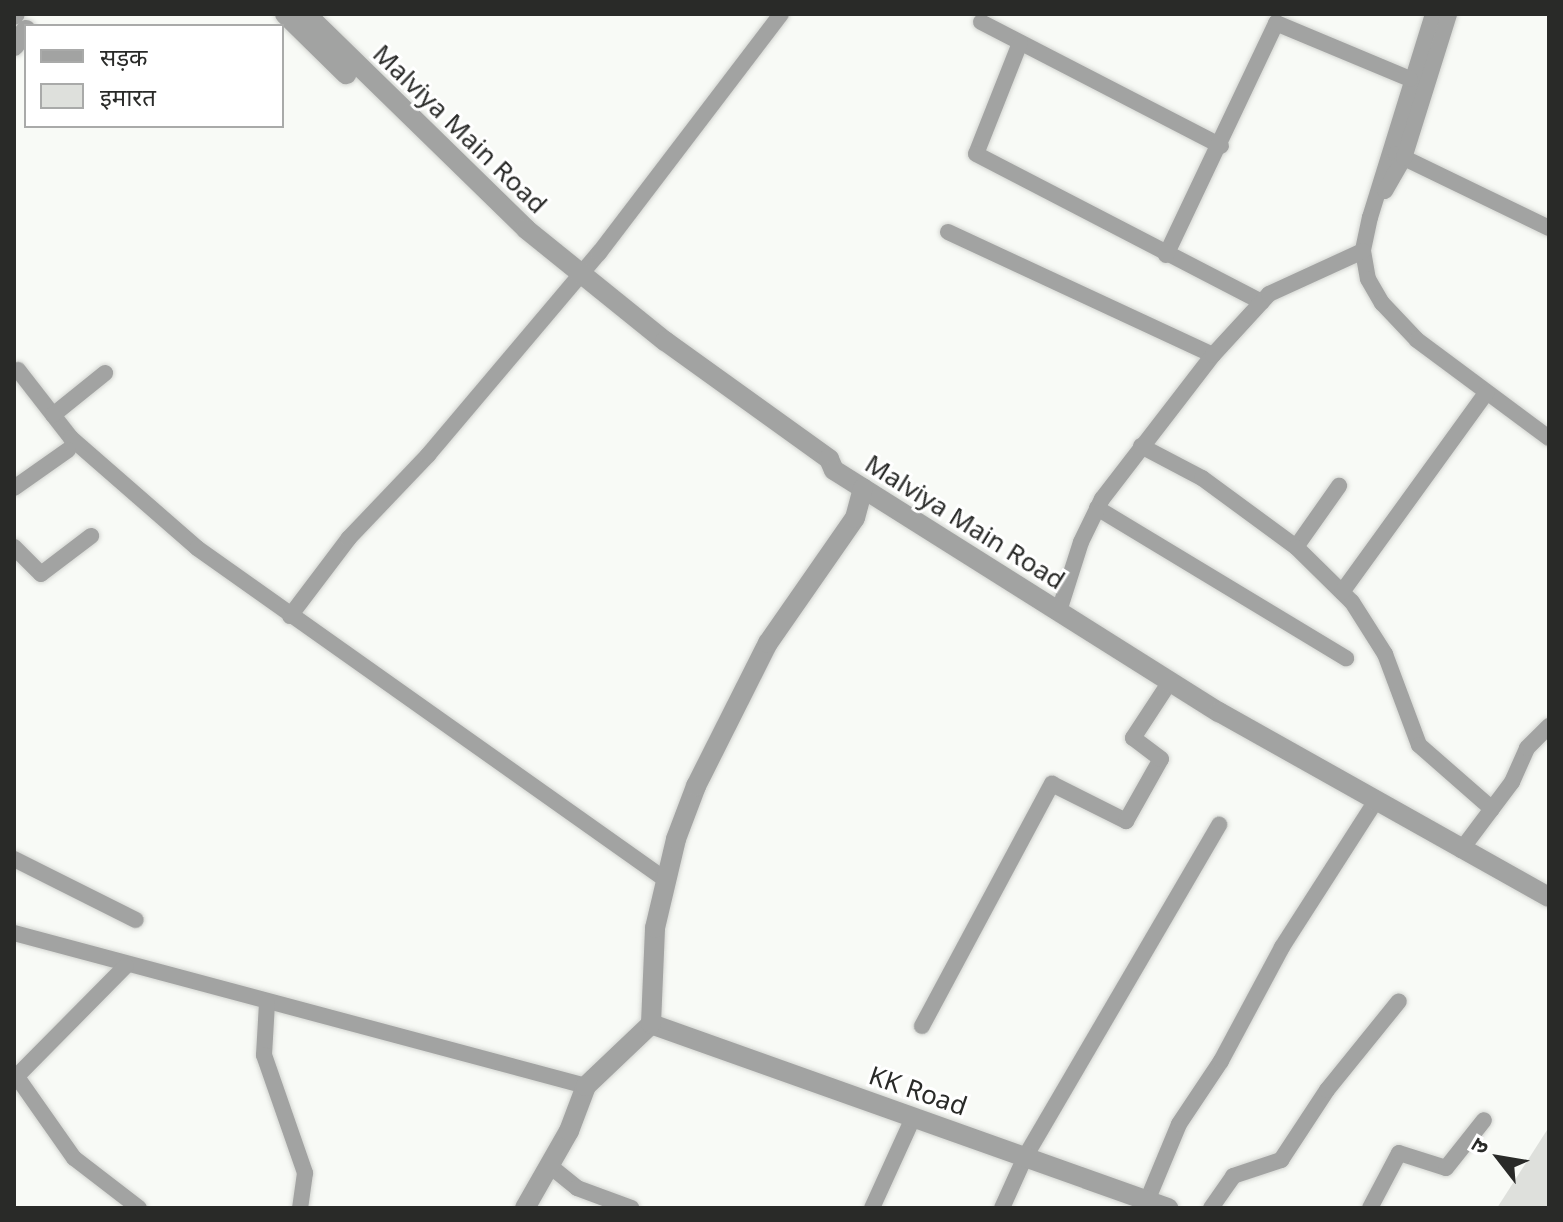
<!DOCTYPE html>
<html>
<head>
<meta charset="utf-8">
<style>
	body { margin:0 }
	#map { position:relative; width:1563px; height:1222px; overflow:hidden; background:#f8faf6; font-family:"Noto Sans","Noto Sans Devanagari",sans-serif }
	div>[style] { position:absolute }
	.building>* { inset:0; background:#dee0dc }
	.roads { filter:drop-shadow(0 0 2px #d3d5d1) drop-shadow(0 0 2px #d3d5d1) }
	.minor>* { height:16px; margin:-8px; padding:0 8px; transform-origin:8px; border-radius:8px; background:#a2a3a2 }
	.tertiary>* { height:20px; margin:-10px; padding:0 10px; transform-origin:10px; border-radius:10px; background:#a2a3a2 }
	span { translate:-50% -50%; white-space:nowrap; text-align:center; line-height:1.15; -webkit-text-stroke:6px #fff; paint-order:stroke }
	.street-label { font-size:26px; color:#292a28 }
	.frame { position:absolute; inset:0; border:16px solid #292a28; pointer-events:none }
	.legend { position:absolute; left:24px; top:24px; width:260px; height:104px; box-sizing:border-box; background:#fff; border:2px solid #a9aaa9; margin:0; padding:10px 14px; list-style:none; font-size:24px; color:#292a28 }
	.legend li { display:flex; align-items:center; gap:16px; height:40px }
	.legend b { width:40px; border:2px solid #a9aaa9 }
	.north { position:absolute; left:1459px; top:1118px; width:80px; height:80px; -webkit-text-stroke:6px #fff; paint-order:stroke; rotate:301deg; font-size:22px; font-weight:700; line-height:32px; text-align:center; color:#292a28 }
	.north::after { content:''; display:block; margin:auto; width:28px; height:36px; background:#292a28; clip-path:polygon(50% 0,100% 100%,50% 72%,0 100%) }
</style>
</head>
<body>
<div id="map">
	<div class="building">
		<i style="clip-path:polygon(1549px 1127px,1549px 1208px,1497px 1208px)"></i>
	</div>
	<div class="roads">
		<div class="minor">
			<i style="left:1433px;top:14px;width:213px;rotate:107.2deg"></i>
			<i style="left:1370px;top:217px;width:35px;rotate:102deg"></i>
			<i style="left:1363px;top:251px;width:28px;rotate:80deg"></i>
			<i style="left:1368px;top:279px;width:28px;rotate:60deg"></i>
			<i style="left:1382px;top:303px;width:51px;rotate:46.6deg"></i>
			<i style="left:1417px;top:340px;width:164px;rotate:36.6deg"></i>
			<i style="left:981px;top:22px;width:270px;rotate:27.3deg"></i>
			<i style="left:1020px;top:43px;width:119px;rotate:111.6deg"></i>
			<i style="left:976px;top:154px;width:322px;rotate:27.4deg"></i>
			<i style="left:1396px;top:154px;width:170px;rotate:25.8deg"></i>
			<i style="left:1385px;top:191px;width:38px;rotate:-60deg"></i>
			<i style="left:1404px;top:158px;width:151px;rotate:-72.6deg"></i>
			<i style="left:948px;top:232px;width:292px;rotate:24.9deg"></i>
			<i style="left:1166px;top:255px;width:257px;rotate:-64.6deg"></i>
			<i style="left:1276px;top:23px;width:145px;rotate:22.7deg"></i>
			<i style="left:18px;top:370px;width:86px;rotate:52.1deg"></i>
			<i style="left:71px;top:438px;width:167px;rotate:41.1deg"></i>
			<i style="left:197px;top:548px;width:575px;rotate:35.29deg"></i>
			<i style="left:53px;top:415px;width:67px;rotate:-38.9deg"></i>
			<i style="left:1141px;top:446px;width:69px;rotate:27.7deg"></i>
			<i style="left:1202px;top:478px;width:117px;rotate:36.3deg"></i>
			<i style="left:1296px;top:547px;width:75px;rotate:-54.8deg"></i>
			<i style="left:14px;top:488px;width:66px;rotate:-35.1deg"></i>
			<i style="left:1097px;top:508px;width:291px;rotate:31.1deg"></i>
			<i style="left:14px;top:547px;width:38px;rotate:45deg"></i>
			<i style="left:41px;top:574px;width:63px;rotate:-37.2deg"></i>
			<i style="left:1296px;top:547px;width:78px;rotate:44.5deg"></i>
			<i style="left:1352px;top:602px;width:62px;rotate:57.6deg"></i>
			<i style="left:1385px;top:654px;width:97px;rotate:69.5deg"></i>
			<i style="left:1419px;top:745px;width:97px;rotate:41.2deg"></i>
			<i style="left:1342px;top:592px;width:246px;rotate:-54.1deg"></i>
			<i style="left:1059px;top:611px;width:72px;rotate:-72.3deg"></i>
			<i style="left:1081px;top:542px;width:48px;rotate:-64deg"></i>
			<i style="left:1102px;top:499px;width:182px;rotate:-52.4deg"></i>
			<i style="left:1213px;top:355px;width:83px;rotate:-47.4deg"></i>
			<i style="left:1269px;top:294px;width:103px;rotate:-24.6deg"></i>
			<i style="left:290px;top:616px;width:98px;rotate:-52.9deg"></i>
			<i style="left:349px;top:538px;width:115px;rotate:-46.4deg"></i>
			<i style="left:428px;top:455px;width:265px;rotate:-49.8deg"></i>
			<i style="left:599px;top:253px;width:300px;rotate:-52.7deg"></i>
			<i style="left:1461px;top:850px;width:85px;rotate:-53.1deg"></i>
			<i style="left:1512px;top:782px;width:37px;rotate:-66deg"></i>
			<i style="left:1527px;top:748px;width:31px;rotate:-45deg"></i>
			<i style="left:14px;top:859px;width:136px;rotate:26.6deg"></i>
			<i style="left:14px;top:933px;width:592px;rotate:14.98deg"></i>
			<i style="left:267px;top:1003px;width:52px;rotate:93.3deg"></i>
			<i style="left:264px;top:1055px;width:125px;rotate:70.8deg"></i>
			<i style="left:305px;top:1173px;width:35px;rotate:98deg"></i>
			<i style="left:922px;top:1026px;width:275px;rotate:-61.8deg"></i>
			<i style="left:1052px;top:784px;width:83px;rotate:26.6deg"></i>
			<i style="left:1126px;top:821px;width:71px;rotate:-60.6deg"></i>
			<i style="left:1161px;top:759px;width:35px;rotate:-143deg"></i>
			<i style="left:1133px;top:738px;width:69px;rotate:-56.8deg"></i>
			<i style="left:17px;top:1077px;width:99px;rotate:54.9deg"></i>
			<i style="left:74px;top:1158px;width:82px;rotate:37.6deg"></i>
			<i style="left:14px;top:1079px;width:159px;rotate:-45.3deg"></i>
			<i style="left:550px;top:1166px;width:35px;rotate:39deg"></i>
			<i style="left:577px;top:1188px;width:58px;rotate:20.3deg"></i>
			<i style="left:1147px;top:1201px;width:83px;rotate:-67.4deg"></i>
			<i style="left:1179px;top:1124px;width:76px;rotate:-56.3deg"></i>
			<i style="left:1221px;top:1061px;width:129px;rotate:-61.8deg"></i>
			<i style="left:1282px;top:947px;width:172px;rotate:-57.3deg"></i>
			<i style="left:872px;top:1208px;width:99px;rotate:-65.5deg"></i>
			<i style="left:1002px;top:1208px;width:56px;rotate:-65.7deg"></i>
			<i style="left:1025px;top:1157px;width:385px;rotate:-59.7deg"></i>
			<i style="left:1211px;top:1208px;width:39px;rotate:-55deg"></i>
			<i style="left:1233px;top:1176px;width:51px;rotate:-18.4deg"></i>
			<i style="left:1281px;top:1160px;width:84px;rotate:-56.7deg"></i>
			<i style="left:1327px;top:1090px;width:114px;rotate:-51deg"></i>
			<i style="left:1370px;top:1208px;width:62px;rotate:-62.2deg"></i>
			<i style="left:1399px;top:1153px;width:49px;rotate:17.7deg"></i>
			<i style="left:1446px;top:1168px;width:61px;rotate:-51.6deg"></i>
		</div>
		<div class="tertiary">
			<i style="left:285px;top:14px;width:86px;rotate:44.5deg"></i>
			<i style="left:306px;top:14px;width:308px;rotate:44.3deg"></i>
			<i style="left:526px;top:229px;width:179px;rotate:38.9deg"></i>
			<i style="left:665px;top:341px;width:202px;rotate:35.7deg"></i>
			<i style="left:829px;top:459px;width:12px;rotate:66deg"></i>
			<i style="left:834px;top:470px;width:455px;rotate:32.2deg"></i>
			<i style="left:1219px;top:712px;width:378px;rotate:29.3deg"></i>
			<i style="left:14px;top:15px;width:1px;rotate:-45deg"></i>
			<i style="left:14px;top:46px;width:20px;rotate:-53deg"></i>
			<i style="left:651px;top:1024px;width:549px;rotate:19.59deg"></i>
			<i style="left:525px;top:1208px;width:89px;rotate:-60.3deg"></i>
			<i style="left:569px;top:1131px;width:48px;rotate:-69.3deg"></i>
			<i style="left:586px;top:1086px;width:90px;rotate:-43.6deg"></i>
			<i style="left:651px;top:1024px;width:96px;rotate:-87.6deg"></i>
			<i style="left:655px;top:928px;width:91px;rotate:-76.7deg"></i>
			<i style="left:676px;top:839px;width:57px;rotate:-69.3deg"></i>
			<i style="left:696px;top:786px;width:160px;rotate:-63.3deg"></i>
			<i style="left:768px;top:643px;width:152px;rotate:-55.2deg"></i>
			<i style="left:855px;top:518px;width:31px;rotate:-75deg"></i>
		</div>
	</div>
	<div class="street-label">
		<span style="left:460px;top:129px;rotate:44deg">Malviya Main Road</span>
		<span style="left:965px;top:522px;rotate:32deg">Malviya Main Road</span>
		<span style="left:918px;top:1091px;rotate:19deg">KK Road</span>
	</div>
	<div class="frame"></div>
	<ul class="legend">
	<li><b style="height:10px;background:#a2a3a2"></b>सड़क</li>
	<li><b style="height:22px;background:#dee0dc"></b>इमारत</li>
	</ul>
	<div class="north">उ</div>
</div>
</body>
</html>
